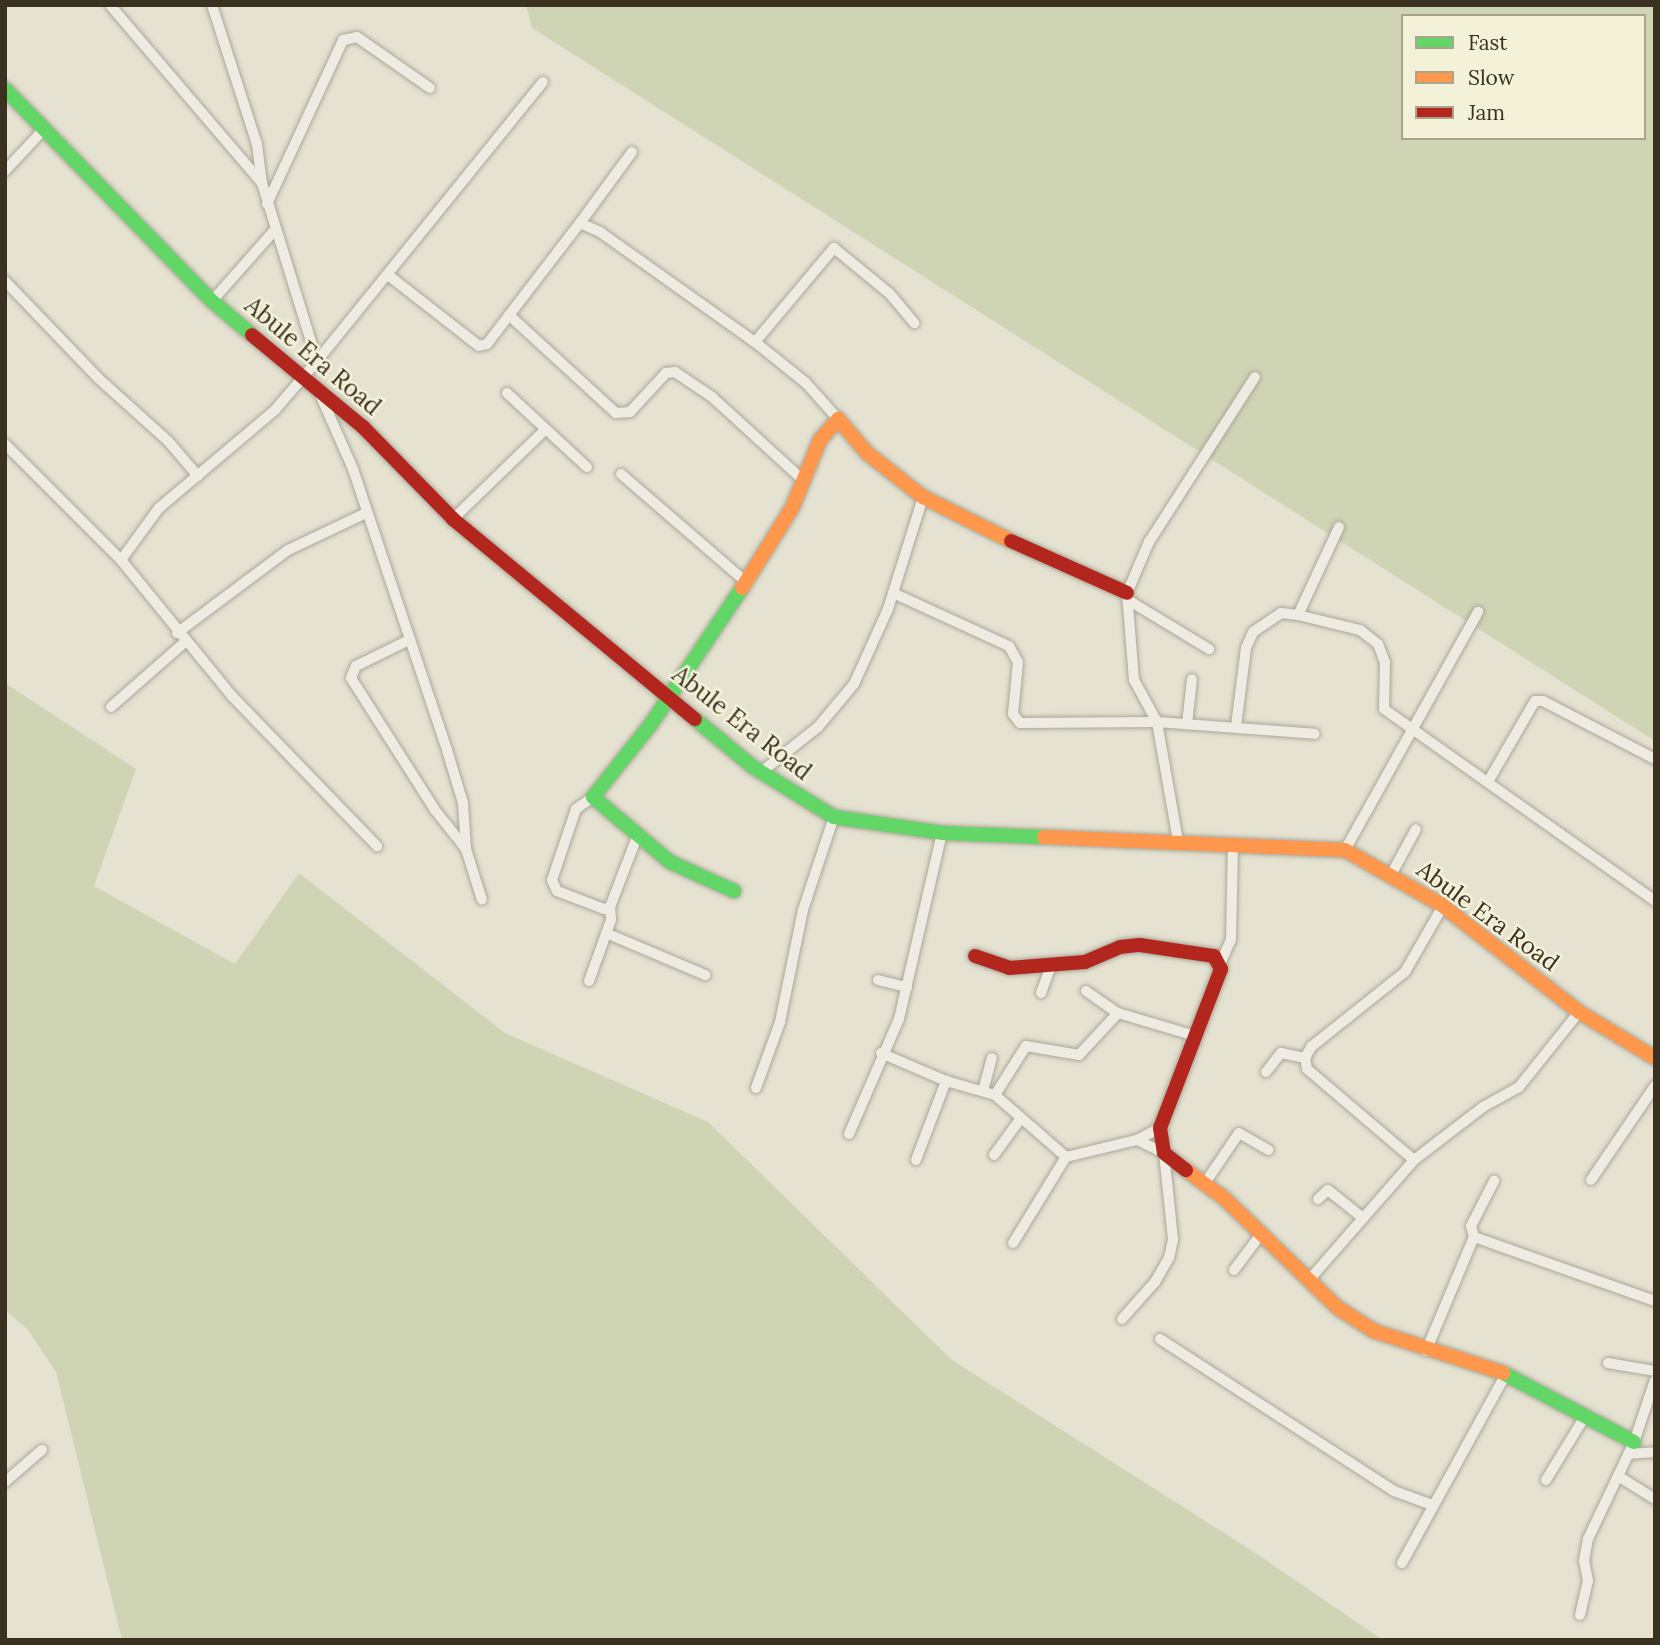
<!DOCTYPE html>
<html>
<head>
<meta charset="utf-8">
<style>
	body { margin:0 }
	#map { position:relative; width:1660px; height:1645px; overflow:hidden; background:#e5e2d1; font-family:Lora,serif }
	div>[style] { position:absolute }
	.green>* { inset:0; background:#cfd5b4 }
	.roads { filter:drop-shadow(0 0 2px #aba799) drop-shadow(0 0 2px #aba799) }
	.street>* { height:10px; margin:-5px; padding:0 5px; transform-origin:5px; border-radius:5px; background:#edebe2 }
	.fast>* { height:14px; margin:-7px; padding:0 7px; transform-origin:7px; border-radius:7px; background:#63d668 }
	.slow>* { height:14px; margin:-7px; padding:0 7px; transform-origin:7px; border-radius:7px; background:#ff974d }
	.jam>* { height:14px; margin:-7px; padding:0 7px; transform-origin:7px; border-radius:7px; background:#b3261e }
	span { translate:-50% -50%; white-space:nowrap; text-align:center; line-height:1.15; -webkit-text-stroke:5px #f4f1d9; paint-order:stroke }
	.street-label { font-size:24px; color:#3a3121 }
	.frame { position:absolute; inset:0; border:7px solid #3a3121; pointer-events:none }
	.legend { position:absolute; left:1401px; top:14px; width:245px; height:126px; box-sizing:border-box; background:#f4f1d9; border:2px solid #aaa48f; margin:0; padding:9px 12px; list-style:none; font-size:21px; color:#3a3121 }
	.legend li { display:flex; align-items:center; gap:14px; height:35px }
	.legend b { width:35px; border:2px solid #aaa48f }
</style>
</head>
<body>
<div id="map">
	<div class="green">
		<i style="clip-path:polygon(evenodd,526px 5px,1655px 5px,1655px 741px,532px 28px,526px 5px,1403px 16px,1644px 16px,1644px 138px,1403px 138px,1403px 16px)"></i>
		<i style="clip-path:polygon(5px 683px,136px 769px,94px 886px,235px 964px,299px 873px,505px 1033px,708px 1122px,952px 1360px,1251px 1550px,1383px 1640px,122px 1640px,56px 1372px,28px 1330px,5px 1310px)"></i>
	</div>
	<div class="roads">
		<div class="street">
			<i style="left:110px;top:5px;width:234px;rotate:49.5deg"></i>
			<i style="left:262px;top:183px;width:186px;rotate:72.8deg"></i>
			<i style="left:317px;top:361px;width:65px;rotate:130.6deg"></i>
			<i style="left:275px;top:410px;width:152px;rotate:139.8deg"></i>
			<i style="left:159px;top:508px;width:64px;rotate:126.2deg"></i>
			<i style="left:212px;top:5px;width:146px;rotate:72.1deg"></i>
			<i style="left:257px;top:144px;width:39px;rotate:83deg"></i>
			<i style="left:5px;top:171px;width:57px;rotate:-47.1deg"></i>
			<i style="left:267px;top:204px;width:181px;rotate:-65.1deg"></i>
			<i style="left:343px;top:40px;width:14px;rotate:-12deg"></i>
			<i style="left:357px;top:37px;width:89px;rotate:34.9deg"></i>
			<i style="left:580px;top:223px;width:88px;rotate:-53.8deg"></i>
			<i style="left:388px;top:275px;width:115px;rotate:38deg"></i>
			<i style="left:479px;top:346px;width:8px;rotate:-14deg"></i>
			<i style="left:487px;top:344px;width:153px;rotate:-52.5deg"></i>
			<i style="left:580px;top:223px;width:22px;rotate:24deg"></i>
			<i style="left:600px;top:232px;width:190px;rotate:35.4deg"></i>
			<i style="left:755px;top:342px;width:65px;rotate:38.8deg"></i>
			<i style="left:806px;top:383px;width:48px;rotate:48.4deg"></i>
			<i style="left:5px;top:281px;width:134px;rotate:46.2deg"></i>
			<i style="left:98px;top:378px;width:94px;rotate:42deg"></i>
			<i style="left:168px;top:441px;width:46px;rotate:49.4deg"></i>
			<i style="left:212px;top:301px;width:94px;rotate:-48.5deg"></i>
			<i style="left:509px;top:315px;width:145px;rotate:42.5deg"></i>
			<i style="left:616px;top:413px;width:14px;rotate:-4deg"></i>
			<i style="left:630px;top:412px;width:53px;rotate:-47.3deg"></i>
			<i style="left:666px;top:373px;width:9px;rotate:-6deg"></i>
			<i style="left:675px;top:372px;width:45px;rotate:34deg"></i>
			<i style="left:712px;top:397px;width:125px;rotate:42.4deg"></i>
			<i style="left:755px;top:342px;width:123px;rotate:-50deg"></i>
			<i style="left:834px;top:248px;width:72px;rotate:39.4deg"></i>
			<i style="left:890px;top:294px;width:38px;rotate:50deg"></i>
			<i style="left:317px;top:361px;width:359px;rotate:-51deg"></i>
			<i style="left:319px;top:392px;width:84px;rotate:66.2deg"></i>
			<i style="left:353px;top:469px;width:296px;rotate:71.5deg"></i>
			<i style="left:447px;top:750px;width:55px;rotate:73.2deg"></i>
			<i style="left:463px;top:803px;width:46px;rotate:86.3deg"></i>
			<i style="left:466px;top:849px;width:53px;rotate:72.6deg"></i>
			<i style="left:507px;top:393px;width:109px;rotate:42.8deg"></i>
			<i style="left:5px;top:444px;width:164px;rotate:45deg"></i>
			<i style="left:121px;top:560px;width:176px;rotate:50.8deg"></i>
			<i style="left:232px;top:696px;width:209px;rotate:46deg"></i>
			<i style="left:621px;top:474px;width:164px;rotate:40.8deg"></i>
			<i style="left:453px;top:519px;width:129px;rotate:-44.1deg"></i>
			<i style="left:893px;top:593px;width:128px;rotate:24.6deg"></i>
			<i style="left:1009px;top:646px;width:18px;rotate:61deg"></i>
			<i style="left:1018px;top:662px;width:52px;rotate:95.5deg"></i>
			<i style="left:1013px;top:714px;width:11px;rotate:52deg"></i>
			<i style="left:1020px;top:723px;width:137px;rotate:-0.4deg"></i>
			<i style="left:1157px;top:722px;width:158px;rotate:4.3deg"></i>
			<i style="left:1128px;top:600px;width:95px;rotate:31.2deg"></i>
			<i style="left:1298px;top:615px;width:64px;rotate:13.6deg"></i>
			<i style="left:1360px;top:630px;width:23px;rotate:38deg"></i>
			<i style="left:1378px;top:644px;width:19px;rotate:69deg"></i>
			<i style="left:1385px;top:662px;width:47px;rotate:91.2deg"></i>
			<i style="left:1384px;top:709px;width:332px;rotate:35.3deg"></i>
			<i style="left:177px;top:633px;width:139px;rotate:-36.8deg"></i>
			<i style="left:288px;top:550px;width:86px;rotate:-25.4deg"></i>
			<i style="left:409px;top:640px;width:59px;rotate:153.9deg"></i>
			<i style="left:356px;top:666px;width:13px;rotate:113deg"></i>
			<i style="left:351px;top:678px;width:156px;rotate:57.5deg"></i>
			<i style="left:435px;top:810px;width:50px;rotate:51.5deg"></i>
			<i style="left:111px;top:707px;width:98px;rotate:-41.3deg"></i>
			<i style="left:1187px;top:724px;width:45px;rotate:-83.7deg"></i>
			<i style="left:1236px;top:726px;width:79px;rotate:-82.7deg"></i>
			<i style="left:1246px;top:648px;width:17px;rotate:-66deg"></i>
			<i style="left:1253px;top:632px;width:34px;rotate:-34deg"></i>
			<i style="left:1281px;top:613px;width:17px;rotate:7deg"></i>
			<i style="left:1298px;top:615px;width:97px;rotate:-65deg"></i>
			<i style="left:760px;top:773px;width:74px;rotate:-38.4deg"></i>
			<i style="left:818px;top:727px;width:56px;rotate:-50.1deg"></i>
			<i style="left:854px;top:684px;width:82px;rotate:-65.6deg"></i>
			<i style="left:888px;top:609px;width:117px;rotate:-72.6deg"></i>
			<i style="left:1489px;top:780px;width:91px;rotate:-59.8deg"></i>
			<i style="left:1535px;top:701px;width:8px"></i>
			<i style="left:1543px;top:701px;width:126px;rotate:27.4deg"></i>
			<i style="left:593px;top:797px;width:21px;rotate:145deg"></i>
			<i style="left:576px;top:809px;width:75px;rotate:108.7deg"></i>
			<i style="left:552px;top:880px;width:12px;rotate:66deg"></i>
			<i style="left:557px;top:891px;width:50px;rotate:21deg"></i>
			<i style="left:604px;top:909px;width:6px;rotate:-18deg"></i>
			<i style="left:610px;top:907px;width:75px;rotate:-68.9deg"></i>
			<i style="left:1178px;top:841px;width:121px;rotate:-100deg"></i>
			<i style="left:1157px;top:722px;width:48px;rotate:-118.7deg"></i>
			<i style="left:1134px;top:680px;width:87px;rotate:-94.6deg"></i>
			<i style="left:1127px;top:593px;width:56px;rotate:-66.7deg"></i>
			<i style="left:1149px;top:542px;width:196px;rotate:-57.3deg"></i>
			<i style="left:1345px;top:850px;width:273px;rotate:-60.8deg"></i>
			<i style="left:1391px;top:875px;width:52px;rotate:-61.5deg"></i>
			<i style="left:606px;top:933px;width:108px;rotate:23deg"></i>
			<i style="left:1221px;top:962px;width:24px;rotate:-66deg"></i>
			<i style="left:1231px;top:940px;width:96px;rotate:-88.8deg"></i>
			<i style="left:878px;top:980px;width:30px;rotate:14deg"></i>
			<i style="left:589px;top:981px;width:65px;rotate:-70.2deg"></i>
			<i style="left:611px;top:920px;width:13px;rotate:-94deg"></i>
			<i style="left:1086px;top:991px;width:39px;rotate:35deg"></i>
			<i style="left:1041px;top:993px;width:27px;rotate:-70deg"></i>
			<i style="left:881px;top:1053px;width:71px;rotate:23.3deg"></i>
			<i style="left:946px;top:1081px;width:51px;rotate:15.9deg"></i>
			<i style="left:995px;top:1095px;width:94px;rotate:41.1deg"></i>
			<i style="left:1066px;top:1157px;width:73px;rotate:-13.5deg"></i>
			<i style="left:1137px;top:1140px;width:26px;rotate:-28deg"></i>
			<i style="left:1266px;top:1072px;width:24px;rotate:-52deg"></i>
			<i style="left:1281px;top:1053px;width:25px;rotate:12deg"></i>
			<i style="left:756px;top:1088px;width:70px;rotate:-70deg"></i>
			<i style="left:780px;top:1022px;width:114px;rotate:-78.4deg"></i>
			<i style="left:803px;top:910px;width:98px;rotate:-71.6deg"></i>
			<i style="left:983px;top:1091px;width:34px;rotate:-75deg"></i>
			<i style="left:995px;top:1095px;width:58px;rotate:-57.7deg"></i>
			<i style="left:1026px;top:1046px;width:54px;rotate:9.6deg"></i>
			<i style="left:1079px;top:1055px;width:57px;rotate:-47.1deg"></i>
			<i style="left:1118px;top:1013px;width:77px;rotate:16.6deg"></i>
			<i style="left:849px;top:1134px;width:125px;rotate:-66.5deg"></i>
			<i style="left:899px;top:1019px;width:191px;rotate:-77deg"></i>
			<i style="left:994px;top:1155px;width:46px;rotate:-53.9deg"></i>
			<i style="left:916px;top:1160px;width:85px;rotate:-69.2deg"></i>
			<i style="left:1414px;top:1160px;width:140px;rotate:-139.6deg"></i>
			<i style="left:1307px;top:1069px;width:11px;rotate:-100deg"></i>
			<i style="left:1305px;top:1058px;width:13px;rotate:-61deg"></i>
			<i style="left:1311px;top:1047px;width:120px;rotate:-38.6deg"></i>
			<i style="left:1405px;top:972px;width:76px;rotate:-60.1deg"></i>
			<i style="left:1591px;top:1180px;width:114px;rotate:-55.8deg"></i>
			<i style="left:1205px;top:1183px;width:60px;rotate:-55.8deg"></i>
			<i style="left:1239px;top:1133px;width:34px;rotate:30deg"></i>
			<i style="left:1318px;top:1199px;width:13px;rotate:-42deg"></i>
			<i style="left:1328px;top:1190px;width:45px;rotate:38.7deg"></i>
			<i style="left:1474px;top:1237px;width:192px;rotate:19.5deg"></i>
			<i style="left:1013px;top:1243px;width:101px;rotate:-58.4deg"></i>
			<i style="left:1234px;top:1270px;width:45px;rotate:-53.1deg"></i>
			<i style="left:1309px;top:1280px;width:159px;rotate:-48.8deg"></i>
			<i style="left:1414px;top:1160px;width:87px;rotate:-37.5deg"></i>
			<i style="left:1483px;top:1107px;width:41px;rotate:-29.1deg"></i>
			<i style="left:1519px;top:1087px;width:96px;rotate:-51.3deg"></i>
			<i style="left:1122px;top:1319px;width:50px;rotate:-48.3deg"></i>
			<i style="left:1155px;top:1282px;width:28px;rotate:-60deg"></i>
			<i style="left:1169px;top:1258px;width:19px;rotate:-78deg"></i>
			<i style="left:1173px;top:1239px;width:86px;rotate:-96deg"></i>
			<i style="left:1164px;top:1153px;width:30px;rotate:-154deg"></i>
			<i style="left:1160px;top:1339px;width:279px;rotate:33deg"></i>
			<i style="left:1394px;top:1491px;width:40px;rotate:20.2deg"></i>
			<i style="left:1426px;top:1351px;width:124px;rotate:-67.2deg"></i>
			<i style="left:1474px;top:1237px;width:11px;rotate:-105deg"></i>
			<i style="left:1471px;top:1226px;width:51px;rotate:-62.9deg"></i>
			<i style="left:1608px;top:1363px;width:48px;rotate:9.7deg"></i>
			<i style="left:1628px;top:1454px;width:27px;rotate:-4deg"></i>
			<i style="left:1618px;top:1476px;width:44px;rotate:31.9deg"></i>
			<i style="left:1546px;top:1480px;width:73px;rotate:-58.5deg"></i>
			<i style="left:5px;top:1482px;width:49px;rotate:-40.9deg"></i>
			<i style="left:1402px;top:1563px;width:216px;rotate:-61.2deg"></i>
			<i style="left:1580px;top:1615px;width:35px;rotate:-77deg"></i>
			<i style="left:1588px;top:1581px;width:20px;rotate:-101deg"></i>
			<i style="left:1584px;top:1561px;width:22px;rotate:-80deg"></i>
			<i style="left:1588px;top:1539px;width:107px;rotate:-64.6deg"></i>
			<i style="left:1634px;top:1442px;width:65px;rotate:-71.3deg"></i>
		</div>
		<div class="fast">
			<i style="left:5px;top:89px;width:296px;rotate:45.7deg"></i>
			<i style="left:212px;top:301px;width:52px;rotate:40.4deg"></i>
			<i style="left:695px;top:719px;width:75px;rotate:39.6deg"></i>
			<i style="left:753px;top:767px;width:95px;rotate:31.7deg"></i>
			<i style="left:834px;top:817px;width:109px;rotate:8.4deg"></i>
			<i style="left:942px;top:833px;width:102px;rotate:2.2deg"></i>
			<i style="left:734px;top:891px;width:70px;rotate:-155.6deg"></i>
			<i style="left:670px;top:862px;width:101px;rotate:-139.8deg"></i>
			<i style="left:593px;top:797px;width:93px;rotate:-51.5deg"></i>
			<i style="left:651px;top:724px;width:164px;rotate:-56.2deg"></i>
			<i style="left:1503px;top:1373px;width:148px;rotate:27.8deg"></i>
		</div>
		<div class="slow">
			<i style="left:742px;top:588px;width:94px;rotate:-58deg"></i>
			<i style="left:792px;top:508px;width:74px;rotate:-67.6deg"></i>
			<i style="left:820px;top:440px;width:28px;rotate:-49deg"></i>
			<i style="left:838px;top:419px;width:45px;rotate:49.5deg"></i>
			<i style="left:867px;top:453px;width:71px;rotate:38.2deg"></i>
			<i style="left:923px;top:497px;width:98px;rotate:26.6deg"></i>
			<i style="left:1044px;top:837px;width:301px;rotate:2.5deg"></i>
			<i style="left:1345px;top:850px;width:113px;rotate:29.7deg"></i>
			<i style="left:1443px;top:906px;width:172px;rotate:37.9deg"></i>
			<i style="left:1579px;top:1012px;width:89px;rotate:31.2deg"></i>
			<i style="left:1186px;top:1170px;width:49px;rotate:36.6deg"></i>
			<i style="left:1225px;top:1199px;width:157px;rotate:44deg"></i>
			<i style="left:1338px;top:1308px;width:43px;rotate:32.6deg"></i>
			<i style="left:1374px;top:1331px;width:136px;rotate:18deg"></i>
		</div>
		<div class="jam">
			<i style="left:252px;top:335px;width:144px;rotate:39.7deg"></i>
			<i style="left:363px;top:427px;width:129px;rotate:45.6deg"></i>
			<i style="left:453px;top:519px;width:314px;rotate:39.6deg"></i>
			<i style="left:1011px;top:541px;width:127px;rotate:24.1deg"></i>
			<i style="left:975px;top:956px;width:36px;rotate:19deg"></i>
			<i style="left:1009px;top:968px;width:76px;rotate:-4.5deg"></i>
			<i style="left:1085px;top:962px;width:38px;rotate:-23deg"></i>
			<i style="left:1120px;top:947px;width:20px;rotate:-6deg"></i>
			<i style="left:1140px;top:945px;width:75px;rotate:8.5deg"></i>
			<i style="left:1214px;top:956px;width:15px;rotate:62deg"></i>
			<i style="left:1221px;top:969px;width:170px;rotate:111deg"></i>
			<i style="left:1160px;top:1128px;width:25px;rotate:81deg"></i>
			<i style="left:1164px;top:1153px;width:28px;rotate:38deg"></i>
		</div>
	</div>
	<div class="street-label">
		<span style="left:313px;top:356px;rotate:40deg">Abule Era Road</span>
		<span style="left:742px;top:723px;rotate:38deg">Abule Era Road</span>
		<span style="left:1488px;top:916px;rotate:36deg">Abule Era Road</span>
	</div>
	<div class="frame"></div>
	<ul class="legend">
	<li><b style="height:9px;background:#63d668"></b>Fast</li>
	<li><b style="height:9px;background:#ff974d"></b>Slow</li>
	<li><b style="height:9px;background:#b3261e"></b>Jam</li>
	</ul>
</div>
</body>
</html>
